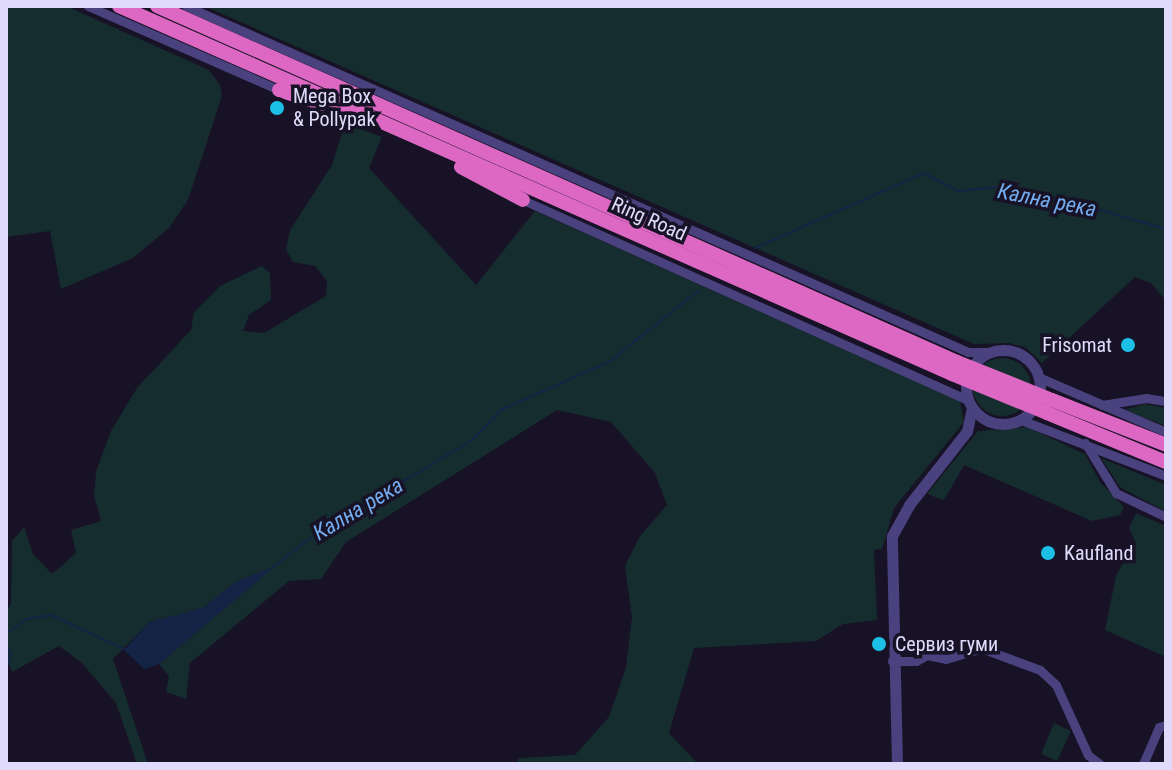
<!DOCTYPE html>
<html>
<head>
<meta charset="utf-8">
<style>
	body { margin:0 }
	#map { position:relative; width:1172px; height:770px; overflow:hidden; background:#171225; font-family:"Roboto Condensed",sans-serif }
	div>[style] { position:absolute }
	.green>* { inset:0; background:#162d2f }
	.round { border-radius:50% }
	.water>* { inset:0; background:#142447 }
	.stream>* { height:2px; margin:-1px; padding:0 1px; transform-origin:1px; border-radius:1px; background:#142447 }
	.minor>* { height:9px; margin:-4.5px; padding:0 4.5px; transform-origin:4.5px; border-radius:4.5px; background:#4a427f }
	.tertiary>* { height:11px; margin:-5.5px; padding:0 5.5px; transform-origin:5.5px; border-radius:5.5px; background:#4a427f }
	.tertiary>.ring { margin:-5.5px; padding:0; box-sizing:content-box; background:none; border:11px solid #4a427f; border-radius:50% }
	.trunk>* { height:14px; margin:-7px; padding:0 7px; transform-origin:7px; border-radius:7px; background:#dc68c4 }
	.trunk-bridge>* { height:14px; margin:-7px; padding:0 7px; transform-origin:7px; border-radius:7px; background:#dc68c4 }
	.dots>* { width:22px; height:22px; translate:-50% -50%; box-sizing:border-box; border:4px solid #171225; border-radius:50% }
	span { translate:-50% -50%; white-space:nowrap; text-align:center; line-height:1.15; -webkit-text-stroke:7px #171225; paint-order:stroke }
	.poi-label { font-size:20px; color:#e1dbfb }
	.left { translate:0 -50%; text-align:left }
	.right { translate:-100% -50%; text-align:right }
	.street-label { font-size:20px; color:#e1dbfb }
	.water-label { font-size:22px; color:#74acef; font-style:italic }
	.frame { position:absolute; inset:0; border:8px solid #e1dbfb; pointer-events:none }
</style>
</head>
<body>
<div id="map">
	<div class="green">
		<i style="clip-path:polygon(6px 6px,66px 6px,209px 70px,220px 85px,222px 96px,188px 200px,169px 228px,133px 258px,61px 289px,50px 231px,6px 237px)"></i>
		<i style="clip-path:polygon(204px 6px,1166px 6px,1166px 301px,1151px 283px,1135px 277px,1042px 363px,1025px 347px,1009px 343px,974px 344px)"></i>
		<i style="clip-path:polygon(345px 123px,382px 137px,369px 168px,476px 285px,535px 211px,960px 401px,964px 422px,894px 508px,882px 549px,874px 550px,877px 620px,843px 624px,816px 641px,694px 648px,669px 733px,698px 764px,516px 764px,519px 758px,575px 755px,609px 717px,626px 667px,632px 617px,625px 566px,640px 536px,667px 505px,655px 473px,611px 422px,557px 410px,346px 542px,321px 579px,289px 581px,190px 663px,186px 699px,166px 692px,169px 676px,159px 664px,273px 567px,236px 582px,203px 608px,150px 622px,113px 659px,148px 764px,137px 764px,116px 703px,81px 662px,59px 646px,12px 672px,6px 656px,6px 612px,11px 604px,12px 541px,24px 527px,33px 554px,52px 574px,76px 553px,71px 530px,101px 521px,94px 495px,96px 472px,111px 431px,137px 388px,191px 330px,194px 312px,220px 286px,262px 266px,270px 273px,271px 300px,249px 315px,243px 331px,264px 333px,326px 296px,327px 281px,315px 266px,293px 262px,286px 249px,290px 230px,332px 165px)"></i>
		<i class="round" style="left:973px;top:358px;width:58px;height:58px"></i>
		<i style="clip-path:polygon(1145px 404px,1166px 408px,1166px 426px,1124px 410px)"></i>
		<i style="clip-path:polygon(1027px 427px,1085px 454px,1100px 482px,1124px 507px,1120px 515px,1092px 521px,964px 465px,944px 500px,927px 494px,978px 431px)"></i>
		<i style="clip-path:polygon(1101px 458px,1166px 485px,1166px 512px,1120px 487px)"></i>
		<i style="clip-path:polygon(1136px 513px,1166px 526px,1166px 657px,1105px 630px,1116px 576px,1135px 541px,1129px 528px)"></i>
		<i style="clip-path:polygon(1054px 723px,1071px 731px,1057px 761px,1041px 754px)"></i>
	</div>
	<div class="water">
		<i style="clip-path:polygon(275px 566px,159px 664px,144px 669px,124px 650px,150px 622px,203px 608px,236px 582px)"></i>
	</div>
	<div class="stream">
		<i style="left:755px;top:248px;width:185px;rotate:-23.9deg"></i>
		<i style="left:924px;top:173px;width:38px;rotate:28deg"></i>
		<i style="left:958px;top:191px;width:37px;rotate:-6deg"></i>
		<i style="left:995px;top:187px;width:71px;rotate:10.5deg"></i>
		<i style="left:1065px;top:200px;width:105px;rotate:16deg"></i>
		<i style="left:273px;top:567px;width:52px;rotate:-38deg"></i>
		<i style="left:314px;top:535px;width:184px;rotate:-31deg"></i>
		<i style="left:472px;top:440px;width:42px;rotate:-46deg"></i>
		<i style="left:501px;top:410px;width:120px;rotate:-24.2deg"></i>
		<i style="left:610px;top:361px;width:112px;rotate:-38.5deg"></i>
		<i style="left:6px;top:634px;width:26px;rotate:-36deg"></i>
		<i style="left:27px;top:619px;width:24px;rotate:-9deg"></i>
		<i style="left:51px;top:615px;width:83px;rotate:25deg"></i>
		<i style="left:6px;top:644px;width:10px;rotate:61deg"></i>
		<i style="left:11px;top:653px;width:19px;rotate:106deg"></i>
	</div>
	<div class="minor">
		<i style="left:88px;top:6px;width:209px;rotate:23.7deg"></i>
		<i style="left:186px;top:6px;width:855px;rotate:23.87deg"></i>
		<i style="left:968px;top:352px;width:22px"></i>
		<i style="left:523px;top:200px;width:488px;rotate:24.2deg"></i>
		<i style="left:1038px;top:377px;width:139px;rotate:23.3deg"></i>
		<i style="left:1102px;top:405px;width:45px;rotate:-9deg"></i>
		<i style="left:1146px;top:398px;width:20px;rotate:9deg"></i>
		<i style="left:1021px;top:420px;width:155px;rotate:21.1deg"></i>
		<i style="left:1085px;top:443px;width:59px;rotate:58.2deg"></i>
		<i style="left:1116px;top:493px;width:55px;rotate:25.6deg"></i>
		<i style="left:892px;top:661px;width:24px"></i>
		<i style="left:916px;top:661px;width:13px;rotate:-29deg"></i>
		<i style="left:927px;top:655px;width:19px;rotate:12deg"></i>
		<i style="left:946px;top:659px;width:37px;rotate:-17deg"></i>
		<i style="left:981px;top:648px;width:63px;rotate:20.4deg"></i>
		<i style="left:1040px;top:670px;width:22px;rotate:43deg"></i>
		<i style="left:1056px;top:685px;width:77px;rotate:65.4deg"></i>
		<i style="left:1088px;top:755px;width:15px;rotate:37deg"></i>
		<i style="left:1143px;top:764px;width:40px;rotate:-66.6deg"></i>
		<i style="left:1159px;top:727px;width:7px;rotate:-16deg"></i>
	</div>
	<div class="tertiary">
		<i class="ring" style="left:966px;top:350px;width:63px;height:63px"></i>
		<i style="left:897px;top:764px;width:228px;rotate:-91.3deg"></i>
		<i style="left:892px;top:536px;width:35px;rotate:-61deg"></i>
		<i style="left:909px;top:505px;width:94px;rotate:-51.9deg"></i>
		<i style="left:967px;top:431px;width:24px;rotate:-78deg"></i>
	</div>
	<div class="trunk">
		<i style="left:119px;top:6px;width:911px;rotate:23.83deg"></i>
		<i style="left:157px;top:6px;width:876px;rotate:23.99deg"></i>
		<i style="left:279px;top:90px;width:45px;rotate:18deg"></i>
		<i style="left:461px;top:167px;width:70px;rotate:28deg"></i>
		<i style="left:1052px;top:400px;width:123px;rotate:21.5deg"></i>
		<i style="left:1047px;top:413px;width:129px;rotate:22.4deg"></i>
	</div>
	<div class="trunk-bridge">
		<i style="left:957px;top:362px;width:102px;rotate:21.8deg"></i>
		<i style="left:952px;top:374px;width:103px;rotate:22.3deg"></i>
	</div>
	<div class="dots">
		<i style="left:277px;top:108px;background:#1cc0e6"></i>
		<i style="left:1128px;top:345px;background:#1cc0e6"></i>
		<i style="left:1048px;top:553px;background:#1cc0e6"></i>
		<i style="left:879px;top:644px;background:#1cc0e6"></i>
	</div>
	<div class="poi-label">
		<span class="left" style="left:293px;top:108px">Mega Box<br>&amp; Pollypak</span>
		<span class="right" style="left:1112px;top:345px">Frisomat</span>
		<span class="left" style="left:1064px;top:553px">Kaufland</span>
		<span class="left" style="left:895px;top:644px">Сервиз гуми</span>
	</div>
	<div class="street-label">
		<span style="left:649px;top:219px;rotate:24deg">Ring Road</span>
	</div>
	<div class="water-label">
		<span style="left:1047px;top:200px;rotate:11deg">Кална река</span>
		<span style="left:358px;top:509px;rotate:-31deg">Кална река</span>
	</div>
	<div class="frame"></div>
</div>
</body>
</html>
